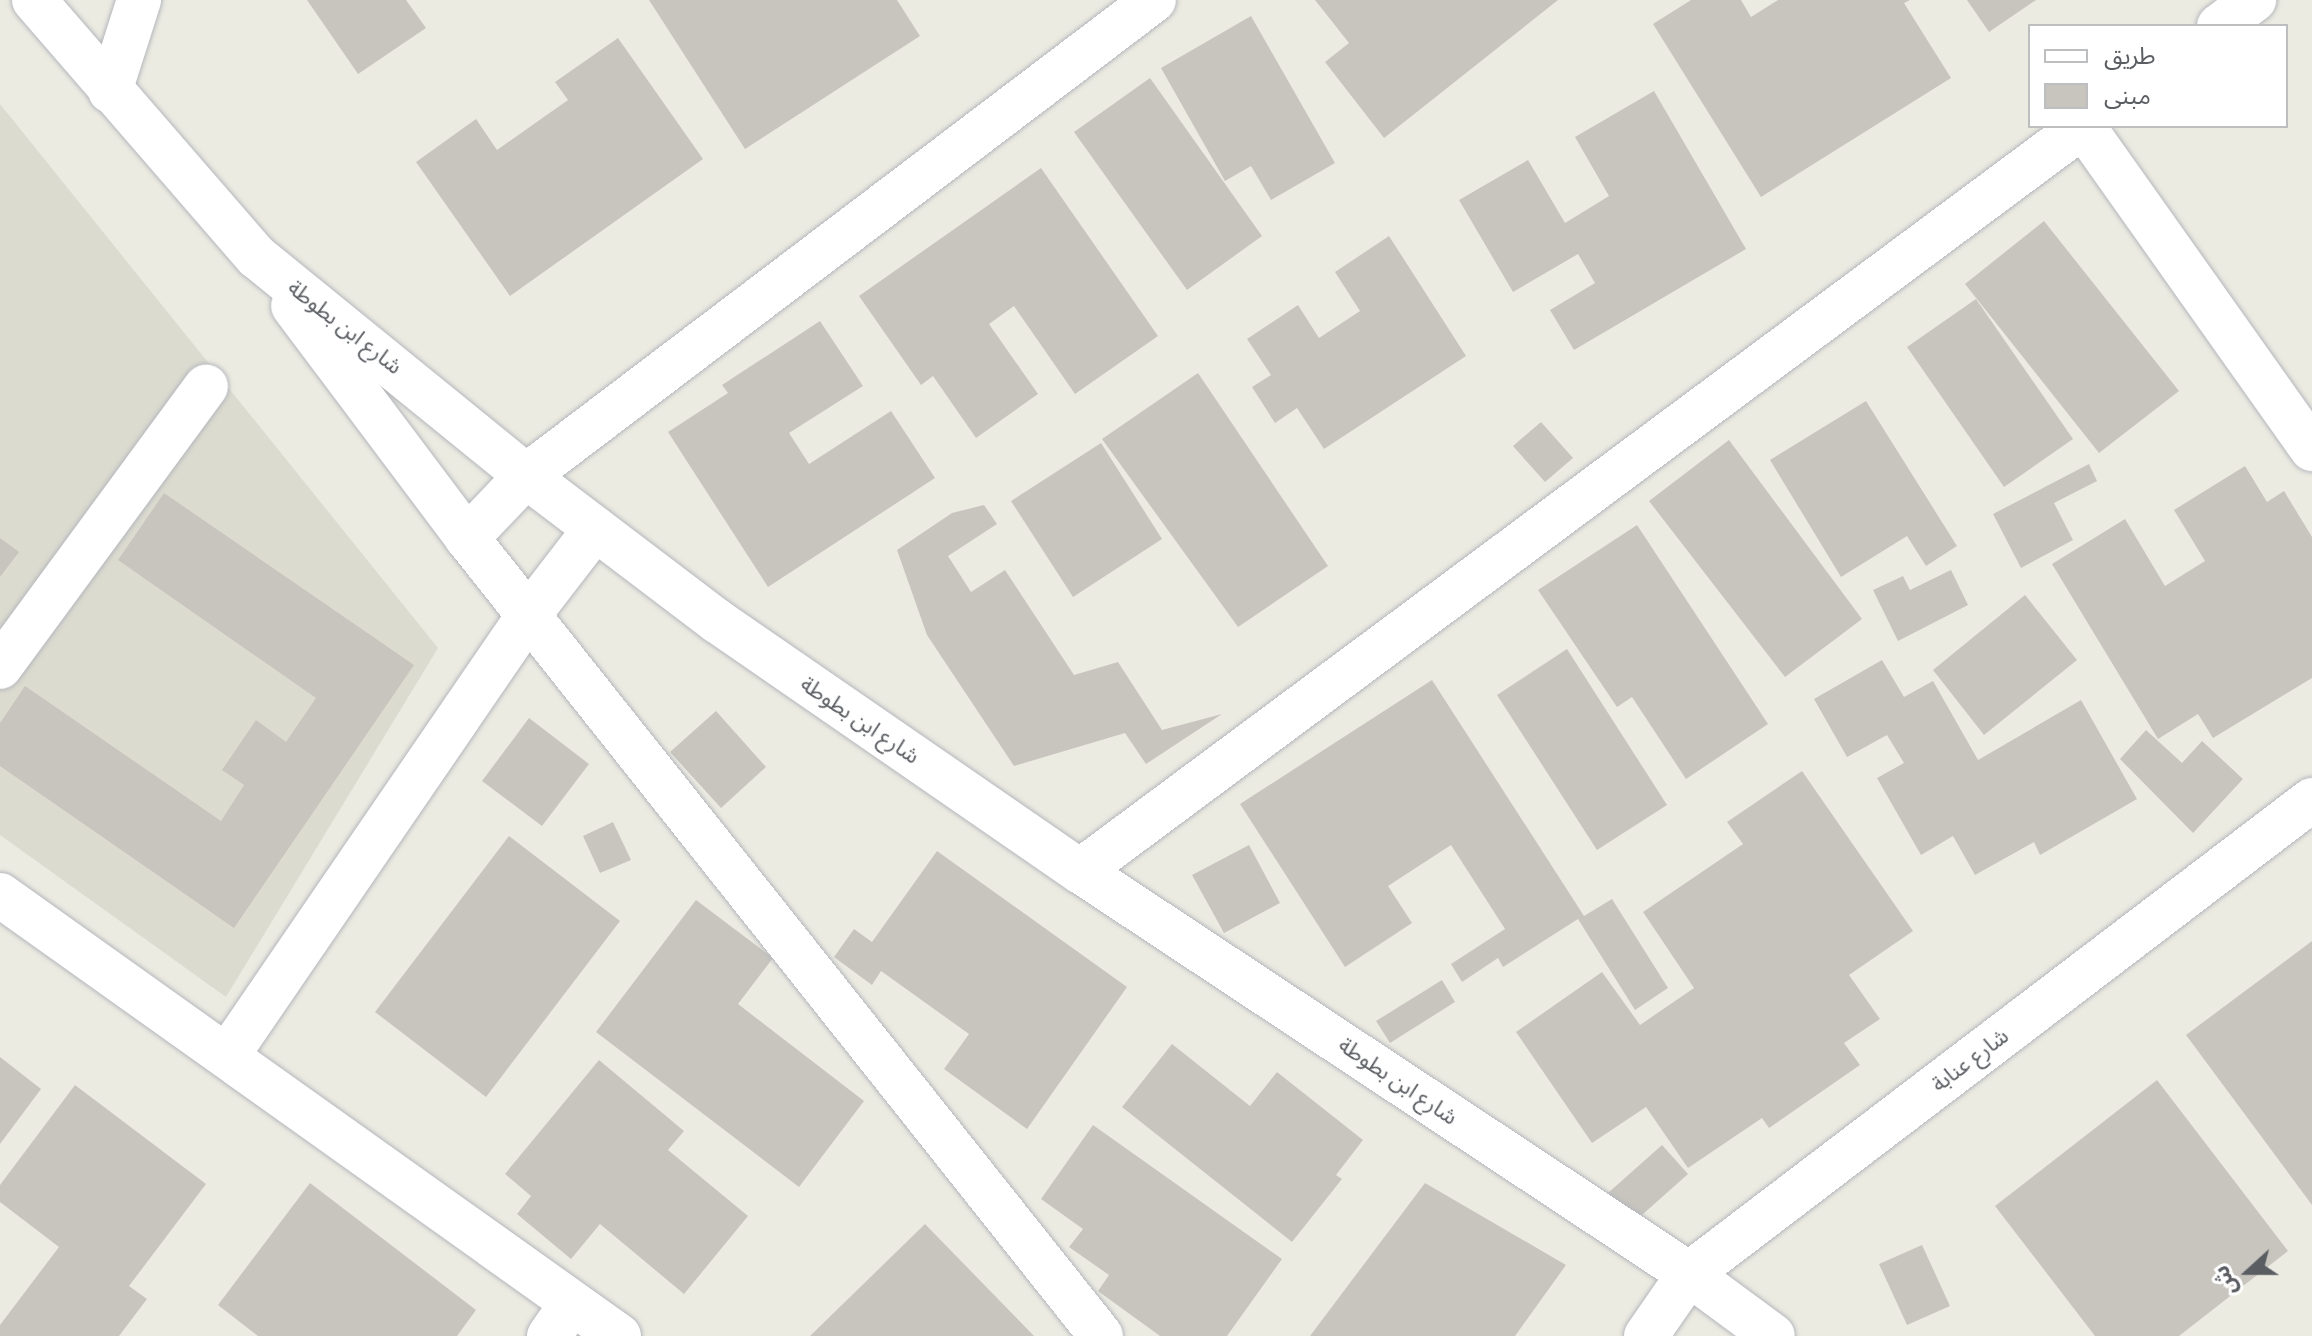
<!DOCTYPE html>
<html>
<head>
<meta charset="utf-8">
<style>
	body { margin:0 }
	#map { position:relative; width:2312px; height:1336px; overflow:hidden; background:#ecebe2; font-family:"Roboto Condensed","Noto Sans Arabic",sans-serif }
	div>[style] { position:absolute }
	.education>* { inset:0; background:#dcdbd0 }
	.building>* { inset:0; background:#c8c5bf }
	.roads { filter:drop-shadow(0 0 2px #b4b7bc) drop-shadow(0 0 2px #b4b7bc) }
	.minor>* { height:44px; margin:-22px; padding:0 22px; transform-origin:22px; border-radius:22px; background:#fff }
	span { translate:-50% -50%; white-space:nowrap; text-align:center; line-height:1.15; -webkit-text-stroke:6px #fff; paint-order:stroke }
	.street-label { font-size:22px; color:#5a5d62 }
	.legend { position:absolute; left:2028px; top:24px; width:260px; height:104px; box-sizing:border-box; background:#fff; border:2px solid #bdbec0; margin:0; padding:10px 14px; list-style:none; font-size:24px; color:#5a5d62 }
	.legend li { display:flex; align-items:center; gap:16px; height:40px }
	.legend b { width:40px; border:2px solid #bdbec0 }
	.north { position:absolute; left:2208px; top:1232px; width:80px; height:80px; -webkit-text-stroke:6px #fff; paint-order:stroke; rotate:249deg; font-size:22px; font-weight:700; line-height:32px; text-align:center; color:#5a5d62 }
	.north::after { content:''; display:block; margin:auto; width:28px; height:36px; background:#5a5d62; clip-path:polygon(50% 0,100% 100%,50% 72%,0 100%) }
</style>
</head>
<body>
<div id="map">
	<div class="education">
		<i style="clip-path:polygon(0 104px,438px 648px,226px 997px,0 835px)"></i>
	</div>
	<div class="building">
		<i style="clip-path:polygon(307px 0,406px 0,426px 28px,358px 74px)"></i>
		<i style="clip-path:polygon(649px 0,897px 0,920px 36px,745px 149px)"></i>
		<i style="clip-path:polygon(1315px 0,1558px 0,1384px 138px,1325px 62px,1349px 43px)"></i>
		<i style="clip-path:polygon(1691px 0,1741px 0,1751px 17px,1778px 0,1910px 0,1904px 3px,1951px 78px,1761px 197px,1653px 24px)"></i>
		<i style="clip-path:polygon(1967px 0,2036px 0,1989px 32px)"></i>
		<i style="clip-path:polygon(1251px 16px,1335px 163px,1271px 200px,1251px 166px,1225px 181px,1161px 68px)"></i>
		<i style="clip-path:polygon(618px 38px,703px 159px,510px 296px,416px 162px,476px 119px,497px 150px,568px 100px,555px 82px)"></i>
		<i style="clip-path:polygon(1150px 78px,1262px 236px,1187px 290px,1074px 132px)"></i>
		<i style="clip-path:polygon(1654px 91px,1746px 249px,1574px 350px,1550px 310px,1595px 283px,1578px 254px,1513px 292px,1459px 200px,1528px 160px,1565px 223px,1609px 196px,1575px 137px)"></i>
		<i style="clip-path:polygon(1041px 168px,1158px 336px,1075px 394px,1014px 306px,989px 324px,1038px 394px,976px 438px,933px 376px,921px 385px,859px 296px)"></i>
		<i style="clip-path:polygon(2044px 221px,2179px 391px,2099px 453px,1965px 284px)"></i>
		<i style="clip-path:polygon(1389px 236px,1466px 356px,1324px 449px,1297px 408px,1275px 423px,1252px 387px,1271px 375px,1247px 339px,1298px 305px,1319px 338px,1360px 311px,1335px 272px)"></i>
		<i style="clip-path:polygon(1976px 299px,2073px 439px,2004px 487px,1907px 347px)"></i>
		<i style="clip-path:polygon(820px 321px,863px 386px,789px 433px,809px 464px,891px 411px,935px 478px,768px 587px,668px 432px,728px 393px,722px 385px)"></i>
		<i style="clip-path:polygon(1198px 373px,1328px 566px,1238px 627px,1102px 439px)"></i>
		<i style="clip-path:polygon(1866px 401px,1957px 546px,1926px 566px,1907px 536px,1841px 577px,1770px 460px)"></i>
		<i style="clip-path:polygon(1541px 422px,1573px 458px,1545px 482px,1513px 446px)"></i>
		<i style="clip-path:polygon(1729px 440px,1862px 619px,1785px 677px,1649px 501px)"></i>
		<i style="clip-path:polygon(1101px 443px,1162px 539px,1073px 597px,1011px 501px)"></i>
		<i style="clip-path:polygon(2089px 464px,2097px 481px,2054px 503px,2073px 540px,2021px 568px,1993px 514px)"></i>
		<i style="clip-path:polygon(2245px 466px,2267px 502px,2284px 491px,2312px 537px,2312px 678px,2213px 738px,2198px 714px,2158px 739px,2052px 564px,2125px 519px,2165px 586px,2205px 561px,2174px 510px)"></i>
		<i style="clip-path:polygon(164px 493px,414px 665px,234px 928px,0 766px,0 723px,25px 686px,221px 821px,244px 785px,222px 770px,256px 720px,286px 742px,316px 698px,118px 560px)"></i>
		<i style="clip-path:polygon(984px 505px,997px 524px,948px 556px,971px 592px,1005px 570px,1074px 675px,1118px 662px,1162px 730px,1222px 714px,1146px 764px,1125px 733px,1014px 766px,927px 635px,897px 550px,952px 513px)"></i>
		<i style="clip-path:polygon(1637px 525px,1768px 724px,1686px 779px,1632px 697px,1617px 707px,1538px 590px)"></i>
		<i style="clip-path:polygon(0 538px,19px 552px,0 577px)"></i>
		<i style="clip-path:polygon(1951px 570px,1968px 605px,1898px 641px,1873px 590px,1903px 576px,1910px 590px)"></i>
		<i style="clip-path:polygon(2025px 595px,2077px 660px,1984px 735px,1933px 670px)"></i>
		<i style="clip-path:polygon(1567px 649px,1667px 805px,1597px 850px,1497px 695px)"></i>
		<i style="clip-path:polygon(1882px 660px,1904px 697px,1933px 681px,1978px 760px,2081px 700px,2137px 799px,2040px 855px,2034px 842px,1975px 875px,1953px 836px,1921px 855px,1877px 778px,1904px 763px,1887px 735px,1847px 757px,1814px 699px)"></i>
		<i style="clip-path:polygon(1432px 680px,1584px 916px,1612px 899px,1668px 988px,1635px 1010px,1578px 919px,1503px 967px,1498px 958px,1462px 982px,1451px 964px,1505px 929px,1451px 845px,1388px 886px,1412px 923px,1345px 967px,1240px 804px)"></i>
		<i style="clip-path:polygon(716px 711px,766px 767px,721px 808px,670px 752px)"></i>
		<i style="clip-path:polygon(529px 718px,589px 764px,542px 826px,482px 781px)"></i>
		<i style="clip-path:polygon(2146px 730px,2182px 763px,2202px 741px,2243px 779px,2193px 833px,2120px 759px)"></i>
		<i style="clip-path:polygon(1802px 771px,1913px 931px,1849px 975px,1880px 1019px,1844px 1043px,1860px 1065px,1769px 1128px,1762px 1118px,1688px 1168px,1646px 1107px,1592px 1143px,1516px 1032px,1602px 972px,1640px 1025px,1694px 988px,1643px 912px,1743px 844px,1727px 822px)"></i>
		<i style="clip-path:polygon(613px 822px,631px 860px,600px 873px,583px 836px)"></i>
		<i style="clip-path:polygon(509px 836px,620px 921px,486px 1097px,375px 1012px)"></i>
		<i style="clip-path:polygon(1249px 845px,1280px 903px,1224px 933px,1192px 875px)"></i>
		<i style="clip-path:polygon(937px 851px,1127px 987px,1027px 1129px,944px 1069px,969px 1034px,881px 971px,872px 985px,834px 957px,854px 929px,872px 942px)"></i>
		<i style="clip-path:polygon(696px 900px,773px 958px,738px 1004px,864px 1101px,799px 1187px,596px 1032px)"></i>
		<i style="clip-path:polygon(2312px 941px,2312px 1205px,2186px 1035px)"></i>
		<i style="clip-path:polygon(1442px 980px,1455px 1002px,1390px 1043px,1376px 1021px)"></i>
		<i style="clip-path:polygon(1172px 1044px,1250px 1106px,1277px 1072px,1363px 1140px,1336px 1175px,1342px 1179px,1292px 1242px,1122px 1107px)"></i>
		<i style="clip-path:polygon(0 1057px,41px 1089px,0 1144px)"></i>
		<i style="clip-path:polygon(599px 1060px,684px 1131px,668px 1150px,748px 1216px,684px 1294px,600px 1224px,571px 1259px,517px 1214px,531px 1196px,505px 1174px)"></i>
		<i style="clip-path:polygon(2157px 1080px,2288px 1251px,2179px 1336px,2095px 1336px,1995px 1206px)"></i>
		<i style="clip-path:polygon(75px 1085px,206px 1184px,129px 1286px,147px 1299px,119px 1336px,0 1336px,0 1325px,59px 1247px,0 1202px,0 1185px)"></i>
		<i style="clip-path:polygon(1093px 1125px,1282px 1259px,1227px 1336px,1160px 1336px,1098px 1291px,1109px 1275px,1069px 1247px,1083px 1229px,1041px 1199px)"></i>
		<i style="clip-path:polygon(1662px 1145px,1688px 1174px,1634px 1222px,1608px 1193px)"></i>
		<i style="clip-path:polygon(310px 1183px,476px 1310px,457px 1336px,258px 1336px,218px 1305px)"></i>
		<i style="clip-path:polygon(1425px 1183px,1566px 1265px,1515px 1336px,1310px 1336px)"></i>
		<i style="clip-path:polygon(925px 1224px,1034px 1336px,810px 1336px)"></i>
		<i style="clip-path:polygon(1922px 1245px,1950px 1306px,1907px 1325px,1879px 1264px)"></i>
	</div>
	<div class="roads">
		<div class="minor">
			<i style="left:34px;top:0;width:340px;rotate:49.1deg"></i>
			<i style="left:257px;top:257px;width:347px;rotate:39.1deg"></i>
			<i style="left:526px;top:476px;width:240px;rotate:37.2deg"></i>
			<i style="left:717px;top:621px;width:441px;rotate:34.6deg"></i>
			<i style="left:1080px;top:871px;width:730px;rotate:33.49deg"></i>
			<i style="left:1689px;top:1274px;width:104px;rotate:36.4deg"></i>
			<i style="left:2219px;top:26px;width:44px;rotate:-36.6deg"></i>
			<i style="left:110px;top:91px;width:96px;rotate:-72.3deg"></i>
			<i style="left:293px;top:306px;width:290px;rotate:53.1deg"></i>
			<i style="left:467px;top:538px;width:1019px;rotate:51.53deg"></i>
			<i style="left:467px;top:538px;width:86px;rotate:-46.4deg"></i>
			<i style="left:526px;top:476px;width:788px;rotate:-37.16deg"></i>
			<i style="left:0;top:667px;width:348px;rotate:-53.7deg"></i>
			<i style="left:1080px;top:871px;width:1249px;rotate:-36.6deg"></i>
			<i style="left:2083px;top:126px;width:396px;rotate:54.7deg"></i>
			<i style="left:0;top:895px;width:760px;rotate:35.47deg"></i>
			<i style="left:227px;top:1056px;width:533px;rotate:-55.62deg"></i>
			<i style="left:528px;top:616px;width:110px;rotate:-52.4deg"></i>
			<i style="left:549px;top:1336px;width:40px;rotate:-55.1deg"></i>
			<i style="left:1646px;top:1336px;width:75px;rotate:-55.3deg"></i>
			<i style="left:1689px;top:1274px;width:783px;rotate:-37.27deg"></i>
		</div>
	</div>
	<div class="street-label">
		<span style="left:345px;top:327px;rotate:38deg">شارع ابن بطوطة</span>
		<span style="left:860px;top:720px;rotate:34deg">شارع ابن بطوطة</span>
		<span style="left:1970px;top:1060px;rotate:-37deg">شارع عنابة</span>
		<span style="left:1398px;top:1081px;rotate:34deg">شارع ابن بطوطة</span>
	</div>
	<ul class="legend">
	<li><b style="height:10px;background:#fff"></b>طريق</li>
	<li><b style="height:22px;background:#c8c5bf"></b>مبنى</li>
	</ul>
	<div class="north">ش</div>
</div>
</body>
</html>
